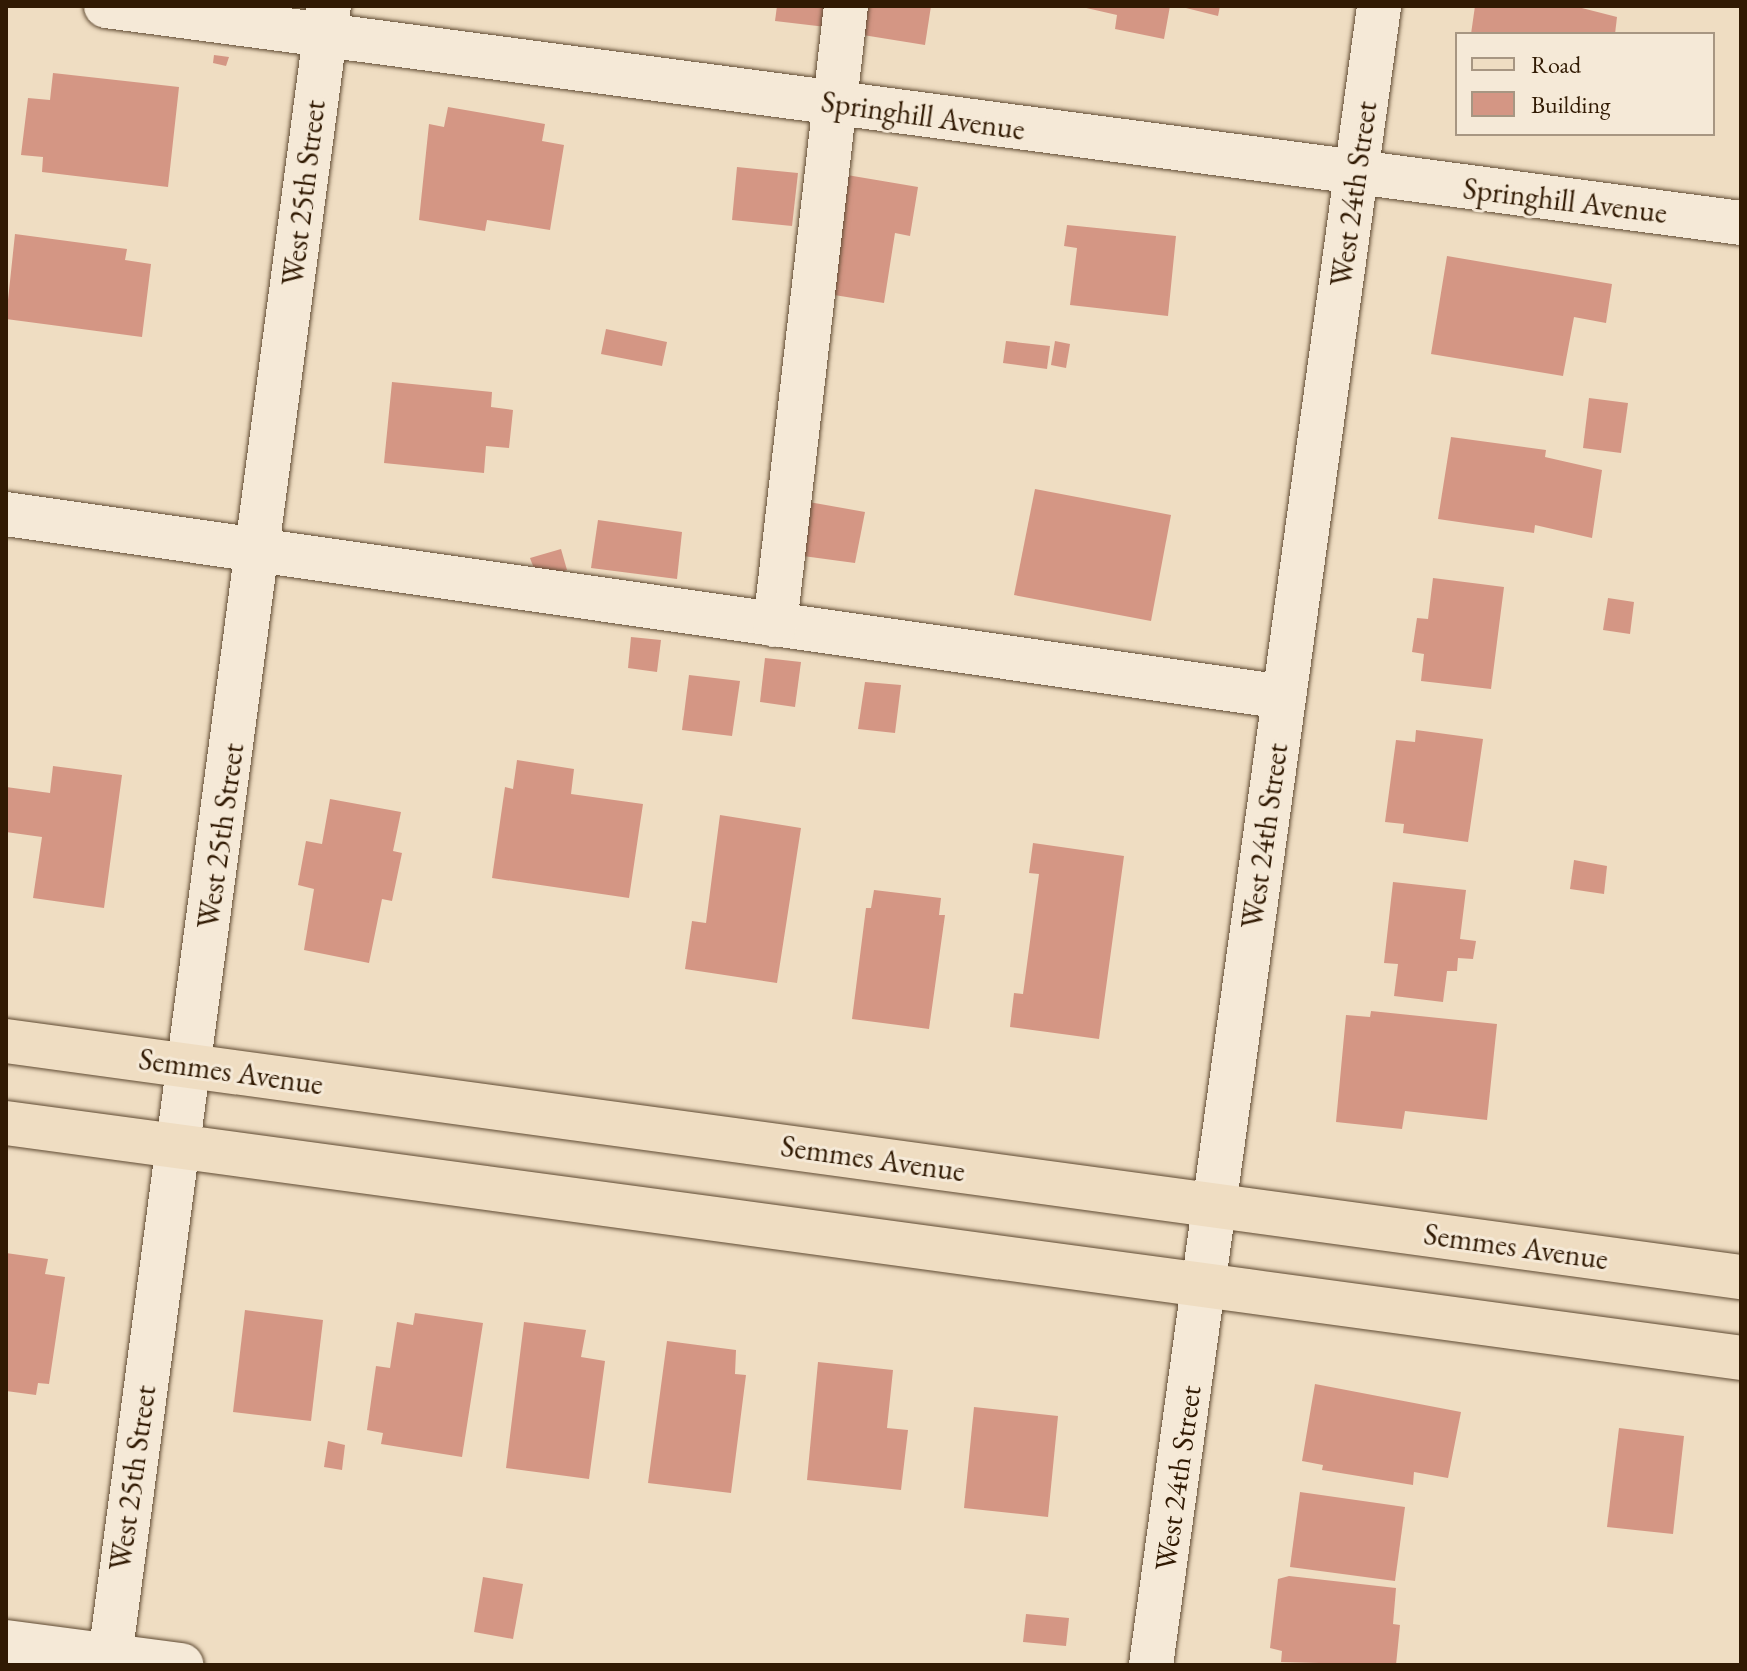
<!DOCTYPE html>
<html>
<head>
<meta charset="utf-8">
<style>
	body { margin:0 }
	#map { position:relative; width:1747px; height:1671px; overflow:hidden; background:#efddc2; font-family:"EB Garamond",serif }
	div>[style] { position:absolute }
	.building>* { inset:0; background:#d49684 }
	.roads { filter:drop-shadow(0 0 2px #604b33) drop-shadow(0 0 2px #604b33) }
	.minor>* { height:44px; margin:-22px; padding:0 22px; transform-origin:22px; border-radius:22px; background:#f5e9d7 }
	.major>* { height:44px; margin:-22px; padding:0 22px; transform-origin:22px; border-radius:22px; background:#efddc2 }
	span { translate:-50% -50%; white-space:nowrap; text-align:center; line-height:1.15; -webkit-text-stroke:6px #f5e9d7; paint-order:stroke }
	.street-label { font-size:30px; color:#311a03 }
	.frame { position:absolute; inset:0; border:8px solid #311a03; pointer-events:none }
	.legend { position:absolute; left:1455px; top:32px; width:260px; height:104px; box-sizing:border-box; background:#f5e9d7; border:2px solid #a79682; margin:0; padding:10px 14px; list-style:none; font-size:24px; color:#311a03 }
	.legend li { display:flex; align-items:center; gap:16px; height:40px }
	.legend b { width:40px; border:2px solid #a79682 }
</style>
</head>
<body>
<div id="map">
	<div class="building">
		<i style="clip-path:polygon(777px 6px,828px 6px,826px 27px,775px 21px)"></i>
		<i style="clip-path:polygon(867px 6px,931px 6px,925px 45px,863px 35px)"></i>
		<i style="clip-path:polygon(1170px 6px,1164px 39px,1115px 29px,1117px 15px,1082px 7px)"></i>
		<i style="clip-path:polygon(1178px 6px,1220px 6px,1218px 16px)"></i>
		<i style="clip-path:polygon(1475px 6px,1574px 6px,1617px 17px,1615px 34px,1471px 34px)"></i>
		<i style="clip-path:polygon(214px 55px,229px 57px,226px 66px,213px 63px)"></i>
		<i style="clip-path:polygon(53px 73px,179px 87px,168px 187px,42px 172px,43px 157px,21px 155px,28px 98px,50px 100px)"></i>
		<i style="clip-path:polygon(448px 107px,545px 124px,542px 141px,564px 145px,550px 230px,487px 220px,485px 231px,419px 220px,429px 124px,444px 127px)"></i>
		<i style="clip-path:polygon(737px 167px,798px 173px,792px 226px,732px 220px)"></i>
		<i style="clip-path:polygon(847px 175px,918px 187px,910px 236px,895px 233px,884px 303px,828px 294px)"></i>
		<i style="clip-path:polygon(1067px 225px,1176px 236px,1168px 316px,1070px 305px,1077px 248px,1064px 246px)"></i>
		<i style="clip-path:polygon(15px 234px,127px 249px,125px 260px,151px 264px,142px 337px,6px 319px)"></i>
		<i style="clip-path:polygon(1447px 256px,1612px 284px,1606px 323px,1574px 317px,1563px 376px,1431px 354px)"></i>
		<i style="clip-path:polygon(606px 329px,667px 342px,662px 366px,601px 354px)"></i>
		<i style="clip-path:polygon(1006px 341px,1050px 346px,1047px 369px,1003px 363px)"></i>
		<i style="clip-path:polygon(1055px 341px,1070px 344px,1066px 368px,1051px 365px)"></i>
		<i style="clip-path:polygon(392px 382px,492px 392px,491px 407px,513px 410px,509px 448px,486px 446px,484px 473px,384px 463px)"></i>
		<i style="clip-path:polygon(1589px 398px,1628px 403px,1621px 453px,1583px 448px)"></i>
		<i style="clip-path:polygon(1451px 437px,1546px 450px,1545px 457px,1602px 470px,1592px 538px,1535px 525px,1534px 533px,1438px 519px)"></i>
		<i style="clip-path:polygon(1035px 489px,1171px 515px,1151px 621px,1014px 595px)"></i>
		<i style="clip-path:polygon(809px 502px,865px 512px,855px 563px,803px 556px)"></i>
		<i style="clip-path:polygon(598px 520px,682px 532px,677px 579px,591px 568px)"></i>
		<i style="clip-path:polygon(561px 549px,567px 570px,538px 579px,530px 558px)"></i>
		<i style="clip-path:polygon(1433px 578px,1504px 587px,1491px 689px,1421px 681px,1424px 654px,1412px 652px,1417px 618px,1428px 619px)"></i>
		<i style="clip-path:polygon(1608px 598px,1634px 602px,1630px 634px,1603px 630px)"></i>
		<i style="clip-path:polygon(631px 637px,661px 640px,657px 672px,628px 668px)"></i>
		<i style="clip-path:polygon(765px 658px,801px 662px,795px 707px,760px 702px)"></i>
		<i style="clip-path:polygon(689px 675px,740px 681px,732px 736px,682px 730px)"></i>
		<i style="clip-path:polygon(865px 682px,901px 685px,895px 733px,858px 729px)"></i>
		<i style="clip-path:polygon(1416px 730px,1483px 739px,1468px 842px,1403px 833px,1404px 824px,1385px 822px,1396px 740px,1415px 742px)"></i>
		<i style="clip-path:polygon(517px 760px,574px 769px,571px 794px,643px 804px,629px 898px,492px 878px,505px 787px,513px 789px)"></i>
		<i style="clip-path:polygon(53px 766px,122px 775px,104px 908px,33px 898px,42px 837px,6px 832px,6px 787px,50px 793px)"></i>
		<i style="clip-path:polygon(330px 799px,401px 812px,393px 851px,402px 853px,392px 901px,382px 899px,369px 963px,304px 950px,314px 889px,298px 885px,306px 841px,322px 844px)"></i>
		<i style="clip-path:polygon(720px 815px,801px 828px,777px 983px,685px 969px,692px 921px,706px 923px)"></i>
		<i style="clip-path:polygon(1033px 843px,1124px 856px,1099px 1039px,1010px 1027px,1014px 993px,1023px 994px,1039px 874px,1029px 873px)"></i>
		<i style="clip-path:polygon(1574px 860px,1607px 866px,1604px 894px,1570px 889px)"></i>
		<i style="clip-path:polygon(1393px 882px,1466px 890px,1460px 939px,1476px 941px,1473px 959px,1458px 958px,1457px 971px,1447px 971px,1443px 1002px,1394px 996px,1398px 964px,1384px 963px)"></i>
		<i style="clip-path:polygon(874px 890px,941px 898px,939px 915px,945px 915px,929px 1029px,852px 1019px,866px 908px,871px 908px)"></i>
		<i style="clip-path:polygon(1371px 1011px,1497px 1024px,1487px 1120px,1405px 1111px,1402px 1129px,1336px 1122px,1346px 1015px,1370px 1017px)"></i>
		<i style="clip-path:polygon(6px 1253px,48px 1259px,45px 1274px,65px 1277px,49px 1384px,38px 1383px,36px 1395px,6px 1391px)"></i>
		<i style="clip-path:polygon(245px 1310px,323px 1320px,311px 1421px,233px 1412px)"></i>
		<i style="clip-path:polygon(415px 1313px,483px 1323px,462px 1457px,381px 1444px,383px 1433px,367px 1430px,376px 1366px,390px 1368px,397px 1322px,413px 1325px)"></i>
		<i style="clip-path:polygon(524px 1322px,586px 1330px,581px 1357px,605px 1361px,589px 1479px,506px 1468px)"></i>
		<i style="clip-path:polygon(667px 1341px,736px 1350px,735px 1374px,746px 1375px,731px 1493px,648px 1483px)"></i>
		<i style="clip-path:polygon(818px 1362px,893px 1370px,887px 1428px,908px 1430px,901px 1490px,807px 1480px)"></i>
		<i style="clip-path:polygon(1315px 1384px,1461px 1412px,1448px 1478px,1414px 1472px,1413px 1485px,1322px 1470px,1323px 1465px,1302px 1461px)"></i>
		<i style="clip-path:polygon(974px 1407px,1058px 1416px,1048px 1517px,964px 1508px)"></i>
		<i style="clip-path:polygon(1619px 1428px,1684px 1436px,1673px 1534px,1607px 1527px)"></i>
		<i style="clip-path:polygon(328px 1441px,345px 1445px,342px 1470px,324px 1467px)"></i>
		<i style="clip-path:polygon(1300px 1492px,1405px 1507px,1395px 1581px,1290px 1567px)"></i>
		<i style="clip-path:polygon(1289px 1576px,1396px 1588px,1393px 1624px,1400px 1625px,1396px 1665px,1281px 1662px,1282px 1651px,1270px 1648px,1278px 1579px)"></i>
		<i style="clip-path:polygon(483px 1577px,523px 1584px,513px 1639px,474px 1632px)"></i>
		<i style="clip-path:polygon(1026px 1614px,1069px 1618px,1066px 1646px,1023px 1642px)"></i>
	</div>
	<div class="roads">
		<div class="minor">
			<i style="left:106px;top:6px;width:1649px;rotate:7.56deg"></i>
			<i style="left:6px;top:514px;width:1291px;rotate:8.15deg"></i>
			<i style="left:775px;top:625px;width:623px;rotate:-83.46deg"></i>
			<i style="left:6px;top:1642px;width:177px;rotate:7.5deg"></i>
			<i style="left:109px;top:1665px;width:1674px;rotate:-82.45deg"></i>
			<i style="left:1151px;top:1665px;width:1675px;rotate:-82.17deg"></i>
		</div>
		<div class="major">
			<i style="left:6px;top:1041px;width:1751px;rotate:7.75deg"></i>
			<i style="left:6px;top:1123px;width:1751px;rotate:7.71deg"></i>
		</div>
	</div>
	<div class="street-label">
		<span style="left:923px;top:116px;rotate:8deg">Springhill Avenue</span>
		<span style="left:304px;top:193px;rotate:-83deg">West 25th Street</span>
		<span style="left:1354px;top:194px;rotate:-82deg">West 24th Street</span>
		<span style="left:1565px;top:201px;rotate:7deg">Springhill Avenue</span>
		<span style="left:221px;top:836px;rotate:-82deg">West 25th Street</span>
		<span style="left:1265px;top:836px;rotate:-82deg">West 24th Street</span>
		<span style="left:231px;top:1072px;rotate:8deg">Semmes Avenue</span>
		<span style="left:873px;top:1159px;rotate:8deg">Semmes Avenue</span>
		<span style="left:1516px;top:1247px;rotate:8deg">Semmes Avenue</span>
		<span style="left:133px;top:1478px;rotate:-82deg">West 25th Street</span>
		<span style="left:1178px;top:1478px;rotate:-82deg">West 24th Street</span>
	</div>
	<div class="frame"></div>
	<ul class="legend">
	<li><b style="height:10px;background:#efddc2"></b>Road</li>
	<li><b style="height:22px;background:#d49684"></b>Building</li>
	</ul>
</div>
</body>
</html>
